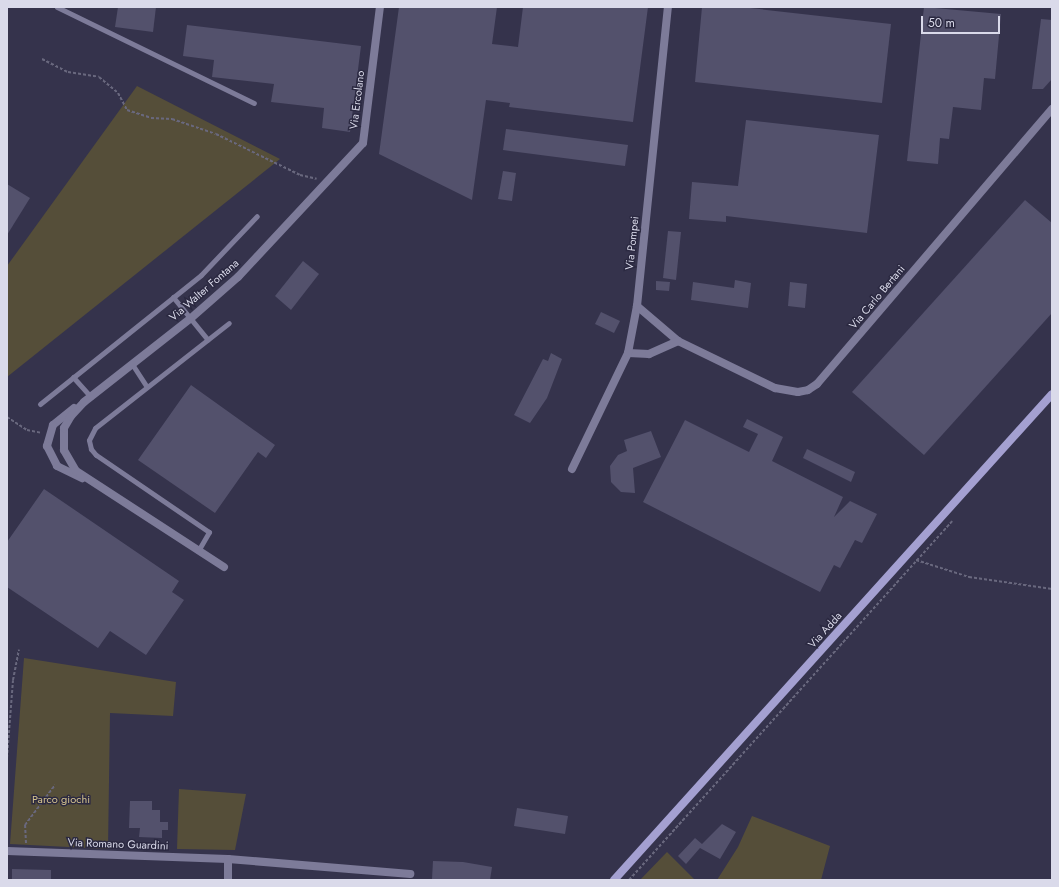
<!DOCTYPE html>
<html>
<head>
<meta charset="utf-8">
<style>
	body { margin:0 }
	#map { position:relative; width:1059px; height:887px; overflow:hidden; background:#35334c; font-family:Jost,sans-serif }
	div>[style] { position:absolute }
	.green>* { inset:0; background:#554e39 }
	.building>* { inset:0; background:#53516c }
	.path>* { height:2px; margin-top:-1px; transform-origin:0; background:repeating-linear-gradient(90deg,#69687e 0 3px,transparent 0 5px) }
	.lane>* { height:5px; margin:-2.5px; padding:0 2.5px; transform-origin:2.5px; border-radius:2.5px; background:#7d7b99 }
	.street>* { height:8px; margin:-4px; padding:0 4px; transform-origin:4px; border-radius:4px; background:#7d7b99 }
	.secondary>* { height:8px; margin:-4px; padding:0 4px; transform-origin:4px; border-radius:4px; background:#a4a0d1 }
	span { translate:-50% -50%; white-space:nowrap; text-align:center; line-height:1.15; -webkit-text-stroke:3px #2b2941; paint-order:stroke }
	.street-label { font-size:11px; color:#dadaea }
	.park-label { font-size:11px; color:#d6c48e }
	.frame { position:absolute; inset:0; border:8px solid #dadaea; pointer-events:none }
	.scale { position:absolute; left:921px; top:16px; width:79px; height:18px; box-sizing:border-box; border:2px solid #dadaea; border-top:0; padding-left:5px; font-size:12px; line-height:14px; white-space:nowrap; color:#dadaea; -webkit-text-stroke:3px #2b2941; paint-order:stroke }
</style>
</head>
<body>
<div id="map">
	<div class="green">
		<i style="clip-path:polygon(137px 86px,280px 159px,7px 377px,7px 266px)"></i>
		<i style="clip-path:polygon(24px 658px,176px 682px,173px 716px,110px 713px,108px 849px,10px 844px)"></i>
		<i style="clip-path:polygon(179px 789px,246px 794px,235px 850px,177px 849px)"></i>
		<i style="clip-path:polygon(752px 816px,830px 846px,821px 880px,717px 880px,738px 847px)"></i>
		<i style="clip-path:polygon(667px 852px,695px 880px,640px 880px)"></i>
	</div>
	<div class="building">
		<i style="clip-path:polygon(118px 7px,156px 7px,153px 32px,115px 27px)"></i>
		<i style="clip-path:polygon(399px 7px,497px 7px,492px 44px,518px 47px,523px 7px,648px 7px,633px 122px,509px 107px,510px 103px,486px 100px,472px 200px,379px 154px)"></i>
		<i style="clip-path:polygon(702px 7px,741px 7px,891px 24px,882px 103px,695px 82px)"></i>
		<i style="clip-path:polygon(924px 7px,1001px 14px,995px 79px,984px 78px,981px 110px,953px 107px,949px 139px,940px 138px,938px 164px,907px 161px)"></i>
		<i style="clip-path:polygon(1041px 19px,1052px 20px,1052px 79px,1043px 89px,1032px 89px)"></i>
		<i style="clip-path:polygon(187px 25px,361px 46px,350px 132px,322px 128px,324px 108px,271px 102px,274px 84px,212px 77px,214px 60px,183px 56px)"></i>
		<i style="clip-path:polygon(746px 120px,879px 135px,867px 233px,726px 216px,726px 222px,689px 219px,692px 182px,738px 186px)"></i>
		<i style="clip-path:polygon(506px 129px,628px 145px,625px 166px,503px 150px)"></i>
		<i style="clip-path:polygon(503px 171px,516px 173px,512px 201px,498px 199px)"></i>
		<i style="clip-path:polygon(7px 184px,30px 198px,7px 235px)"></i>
		<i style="clip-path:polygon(1025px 200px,1052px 223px,1052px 313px,924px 455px,852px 392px)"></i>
		<i style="clip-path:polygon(668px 231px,681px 232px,676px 280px,663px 278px)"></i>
		<i style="clip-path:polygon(303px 261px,319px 274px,291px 310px,275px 296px)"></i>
		<i style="clip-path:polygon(735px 280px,751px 283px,748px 308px,691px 300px,693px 282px,734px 288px)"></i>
		<i style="clip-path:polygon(656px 281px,670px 282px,669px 291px,656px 290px)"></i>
		<i style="clip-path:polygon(790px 282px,807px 284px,805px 308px,788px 306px)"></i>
		<i style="clip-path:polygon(601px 312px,620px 321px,614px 333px,595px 324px)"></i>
		<i style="clip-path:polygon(551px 353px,562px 359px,547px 398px,530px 423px,514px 415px,543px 359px,548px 361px)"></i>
		<i style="clip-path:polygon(191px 385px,275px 445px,266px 458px,258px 452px,215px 513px,138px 460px)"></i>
		<i style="clip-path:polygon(747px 419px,783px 437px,772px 461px,843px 497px,834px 517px,850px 501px,877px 514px,862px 543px,855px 540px,840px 568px,834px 565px,820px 592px,643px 502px,685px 420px,749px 452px,758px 434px,743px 427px)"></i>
		<i style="clip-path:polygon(651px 431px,661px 457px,633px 468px,635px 493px,621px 492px,611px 482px,610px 466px,618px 455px,627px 451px,624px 440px)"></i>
		<i style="clip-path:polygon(807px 449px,855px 472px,851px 482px,803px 458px)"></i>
		<i style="clip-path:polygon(44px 489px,179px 581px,172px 592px,184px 600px,146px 655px,110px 631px,98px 648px,7px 587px,7px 542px)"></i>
		<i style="clip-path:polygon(130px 801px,152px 801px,152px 810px,160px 810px,160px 822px,168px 822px,168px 830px,162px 830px,162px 838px,139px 837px,140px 828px,129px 828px)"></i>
		<i style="clip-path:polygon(517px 808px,568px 816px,565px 834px,514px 826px)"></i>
		<i style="clip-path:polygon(722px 824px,736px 832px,720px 859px,700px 848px,686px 864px,678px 856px,695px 838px,702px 844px)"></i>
		<i style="clip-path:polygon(433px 861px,463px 862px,492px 867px,490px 880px,432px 879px)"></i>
		<i style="clip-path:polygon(12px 869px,51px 870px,51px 880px,12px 880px)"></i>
	</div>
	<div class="path">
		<i style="left:42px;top:59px;width:29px;rotate:27deg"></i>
		<i style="left:68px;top:72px;width:31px;rotate:9deg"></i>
		<i style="left:99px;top:77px;width:25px;rotate:40deg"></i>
		<i style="left:118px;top:93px;width:19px;rotate:62deg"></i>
		<i style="left:127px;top:110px;width:25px;rotate:18deg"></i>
		<i style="left:151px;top:118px;width:21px;rotate:3deg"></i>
		<i style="left:172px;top:119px;width:46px;rotate:18.8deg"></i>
		<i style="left:216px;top:134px;width:93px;rotate:26deg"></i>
		<i style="left:300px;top:175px;width:17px;rotate:13deg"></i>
		<i style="left:7px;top:417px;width:24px;rotate:33deg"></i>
		<i style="left:27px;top:430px;width:15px;rotate:11deg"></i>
		<i style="left:916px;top:560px;width:56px;rotate:17.8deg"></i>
		<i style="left:969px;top:577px;width:84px;rotate:8.2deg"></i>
		<i style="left:7px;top:758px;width:78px;rotate:-85.6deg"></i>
		<i style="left:13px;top:680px;width:31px;rotate:-79deg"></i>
		<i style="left:26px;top:843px;width:18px;rotate:-93deg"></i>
		<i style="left:25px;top:825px;width:50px;rotate:-53.1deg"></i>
		<i style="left:629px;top:880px;width:483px;rotate:-48deg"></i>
	</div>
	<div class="lane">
		<i style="left:57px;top:7px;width:219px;rotate:26deg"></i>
		<i style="left:173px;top:297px;width:55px;rotate:50.9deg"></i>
		<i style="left:132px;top:364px;width:27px;rotate:57deg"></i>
		<i style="left:73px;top:377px;width:27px;rotate:48deg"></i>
		<i style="left:40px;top:404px;width:206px;rotate:-38.7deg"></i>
		<i style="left:201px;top:275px;width:81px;rotate:-46.5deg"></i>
		<i style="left:198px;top:551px;width:22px;rotate:-60deg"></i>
		<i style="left:209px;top:532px;width:137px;rotate:-145.7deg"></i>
		<i style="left:96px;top:455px;width:8px;rotate:-130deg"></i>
		<i style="left:91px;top:449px;width:9px;rotate:-103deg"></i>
		<i style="left:89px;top:440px;width:13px;rotate:-63deg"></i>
		<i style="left:95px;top:428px;width:170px;rotate:-38.1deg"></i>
	</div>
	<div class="street">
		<i style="left:637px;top:306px;width:54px;rotate:40.5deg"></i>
		<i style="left:678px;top:341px;width:108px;rotate:25.9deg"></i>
		<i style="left:775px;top:388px;width:23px;rotate:10deg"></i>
		<i style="left:798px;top:392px;width:10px;rotate:-11deg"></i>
		<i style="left:808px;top:390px;width:11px;rotate:-34deg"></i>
		<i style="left:817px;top:384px;width:362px;rotate:-49.5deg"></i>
		<i style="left:628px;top:353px;width:21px;rotate:3deg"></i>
		<i style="left:649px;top:354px;width:32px;rotate:-24deg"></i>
		<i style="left:74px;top:408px;width:27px;rotate:141deg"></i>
		<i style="left:53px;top:425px;width:22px;rotate:106deg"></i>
		<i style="left:47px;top:446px;width:22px;rotate:63deg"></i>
		<i style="left:57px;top:466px;width:28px;rotate:26deg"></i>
		<i style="left:572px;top:469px;width:129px;rotate:-64.2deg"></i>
		<i style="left:628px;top:353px;width:48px;rotate:-79.2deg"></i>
		<i style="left:637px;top:306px;width:301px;rotate:-84.1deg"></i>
		<i style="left:224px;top:567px;width:176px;rotate:-147deg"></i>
		<i style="left:76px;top:471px;width:24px;rotate:-120deg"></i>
		<i style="left:64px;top:450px;width:22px;rotate:-90deg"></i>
		<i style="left:64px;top:428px;width:14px;rotate:-60deg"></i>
		<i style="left:71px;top:416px;width:19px;rotate:-47deg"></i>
		<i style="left:84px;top:402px;width:135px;rotate:-38.1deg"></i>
		<i style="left:190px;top:319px;width:64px;rotate:-41.2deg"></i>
		<i style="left:238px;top:277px;width:183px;rotate:-47deg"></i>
		<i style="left:363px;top:143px;width:137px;rotate:-82.9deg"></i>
		<i style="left:7px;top:851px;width:221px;rotate:2.1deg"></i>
		<i style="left:228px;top:859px;width:183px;rotate:4.7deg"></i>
		<i style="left:228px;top:859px;width:21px;rotate:90deg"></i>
	</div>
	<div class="secondary">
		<i style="left:614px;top:880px;width:654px;rotate:-47.97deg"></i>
	</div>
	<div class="street-label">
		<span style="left:357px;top:100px;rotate:-83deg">Via Ercolano</span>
		<span style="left:632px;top:243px;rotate:-84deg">Via Pompei</span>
		<span style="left:204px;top:290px;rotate:-41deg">Via Walter Fontana</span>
		<span style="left:877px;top:297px;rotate:-50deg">Via Carlo Bertani</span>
		<span style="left:825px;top:630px;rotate:-48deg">Via Adda</span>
		<span style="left:118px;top:844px;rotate:2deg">Via Romano Guardini</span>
	</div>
	<div class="park-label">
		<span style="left:61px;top:799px">Parco giochi</span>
	</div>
	<div class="frame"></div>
	<div class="scale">50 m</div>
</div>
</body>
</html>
